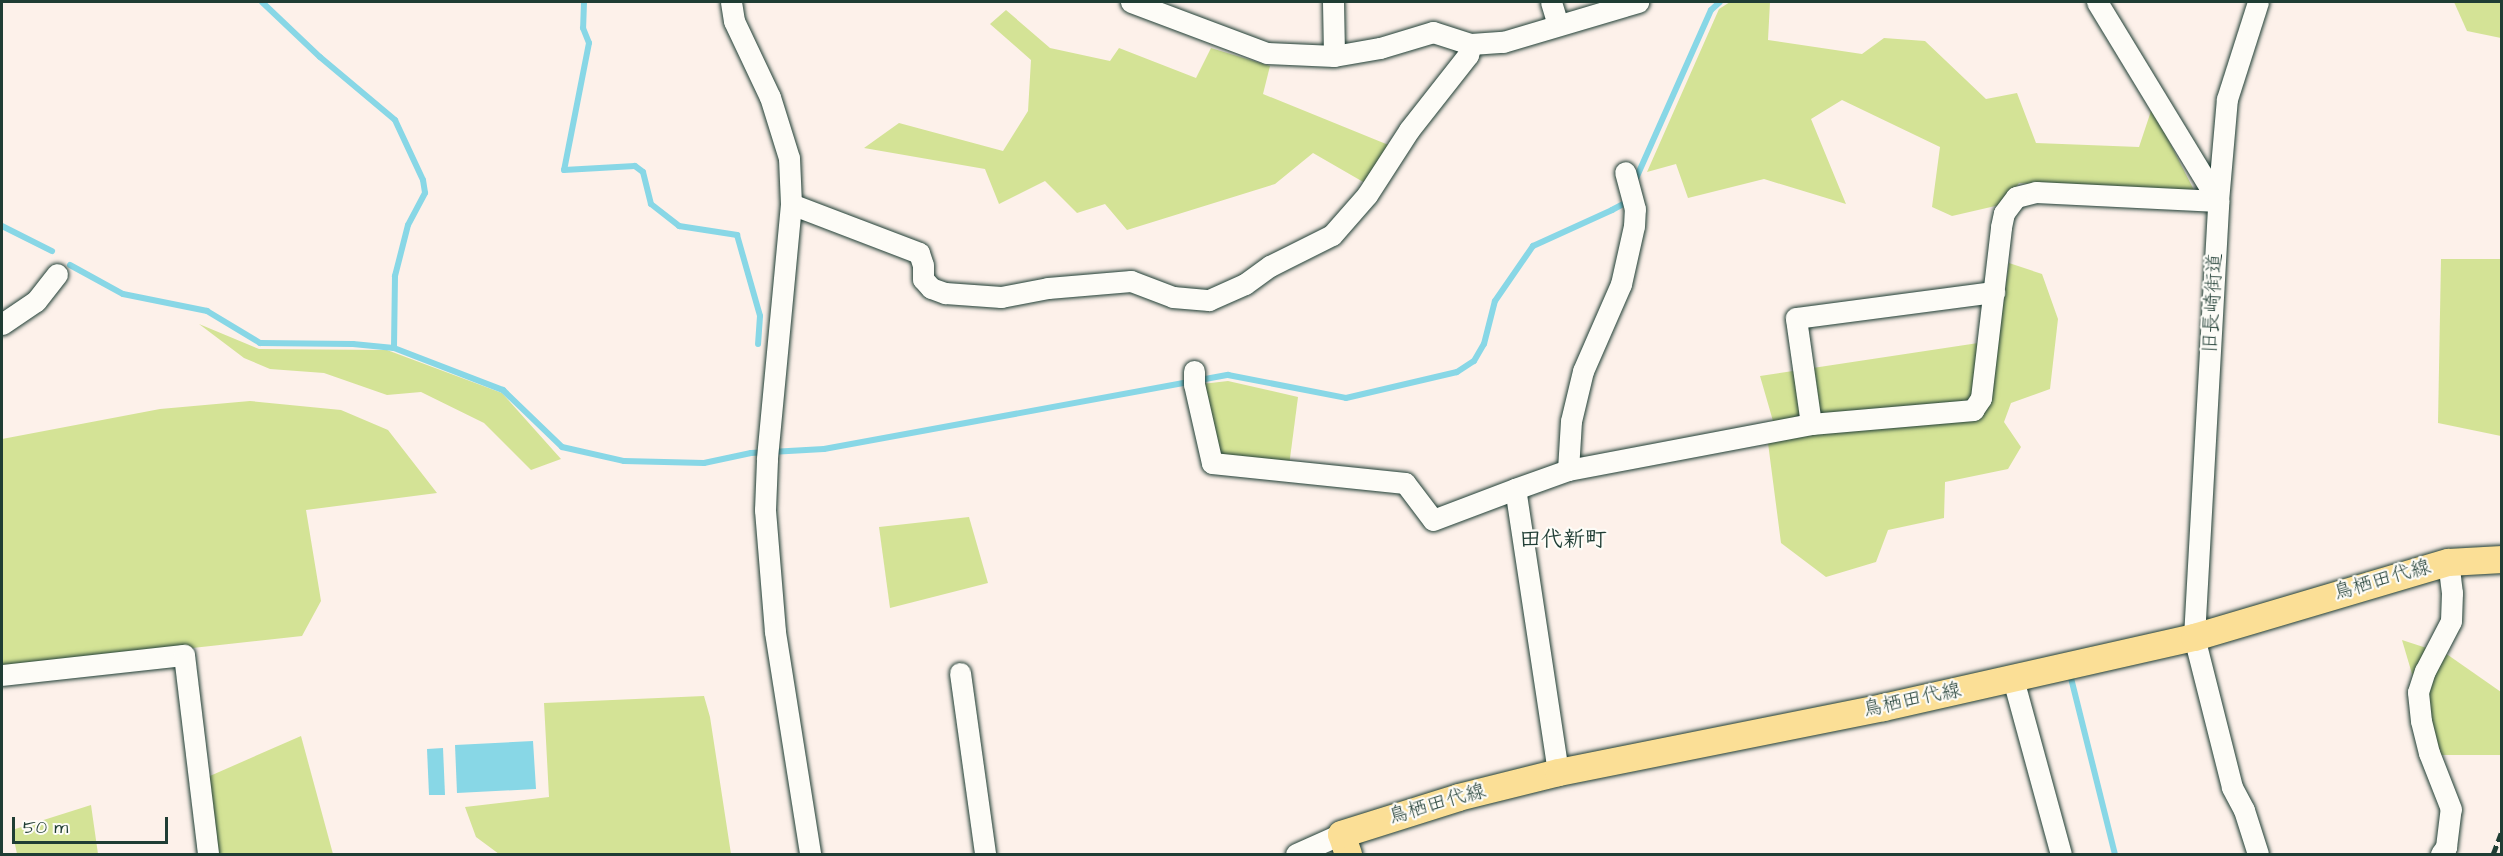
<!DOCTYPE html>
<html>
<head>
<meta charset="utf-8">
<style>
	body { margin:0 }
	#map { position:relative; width:2503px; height:856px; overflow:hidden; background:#fdf1ea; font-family:"Architects Daughter","Klee One",sans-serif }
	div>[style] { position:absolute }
	.green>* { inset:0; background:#d4e396 }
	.water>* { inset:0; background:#88d7e6 }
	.stream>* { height:6px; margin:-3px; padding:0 3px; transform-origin:3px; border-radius:3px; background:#88d7e6 }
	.roads { filter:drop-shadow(0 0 2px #1f3d34) drop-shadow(0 0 2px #1f3d34) }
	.minor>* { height:21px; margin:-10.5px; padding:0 10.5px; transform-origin:10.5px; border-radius:10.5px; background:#fdfcf7 }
	.major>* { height:27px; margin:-13.5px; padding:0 13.5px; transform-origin:13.5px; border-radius:13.5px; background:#fbdf96 }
	.rail>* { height:4.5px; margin-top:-2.25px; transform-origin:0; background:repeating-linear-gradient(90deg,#1f3d34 0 9px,transparent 0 13.5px) }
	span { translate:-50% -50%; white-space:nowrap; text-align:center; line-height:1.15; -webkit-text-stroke:4.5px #fdfcf7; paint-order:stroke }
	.street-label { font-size:20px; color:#1f3d34 }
	.quarter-label { font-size:22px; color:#1f3d34; font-weight:700 }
	.frame { position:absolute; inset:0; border:3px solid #1f3d34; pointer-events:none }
	.scale { position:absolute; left:12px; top:817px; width:156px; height:27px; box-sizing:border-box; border:3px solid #1f3d34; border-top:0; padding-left:8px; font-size:18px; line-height:21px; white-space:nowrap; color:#1f3d34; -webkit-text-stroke:4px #fdfcf7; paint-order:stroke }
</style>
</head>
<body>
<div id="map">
	<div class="green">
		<i style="clip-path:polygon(1730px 2px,1770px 2px,1768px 40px,1862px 54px,1884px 38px,1925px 41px,1986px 99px,2017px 93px,2036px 143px,2139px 147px,2152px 108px,2196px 194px,2019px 183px,2004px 204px,1952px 216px,1932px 207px,1940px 147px,1842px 100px,1811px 119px,1846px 204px,1764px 179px,1688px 198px,1676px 164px,1647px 172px,1719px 9px)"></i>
		<i style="clip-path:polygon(2454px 2px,2501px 2px,2501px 38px,2467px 31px)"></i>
		<i style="clip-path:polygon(1006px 10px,1050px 48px,1110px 61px,1119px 48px,1196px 78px,1211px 48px,1270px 66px,1263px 94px,1391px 146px,1365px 183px,1313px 153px,1275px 184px,1127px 230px,1105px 204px,1077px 213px,1045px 181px,999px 204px,985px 169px,864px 148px,899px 123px,1003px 151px,1028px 111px,1031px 60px,990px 24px)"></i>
		<i style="clip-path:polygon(2441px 259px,2501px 259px,2501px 436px,2438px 423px)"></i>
		<i style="clip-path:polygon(2009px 263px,2042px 274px,2058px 319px,2050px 389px,2011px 403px,2004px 422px,2021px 447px,2008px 469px,1945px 482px,1944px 518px,1888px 530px,1876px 562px,1826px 577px,1781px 543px,1768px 443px,1773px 421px,1760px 376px,1998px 340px)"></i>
		<i style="clip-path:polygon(199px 324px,259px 349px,387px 350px,502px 393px,561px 459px,531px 470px,484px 423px,421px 392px,387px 395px,324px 373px,270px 369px,244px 358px)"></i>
		<i style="clip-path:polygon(1228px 381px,1298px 397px,1289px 466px,1220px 459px,1202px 384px)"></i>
		<i style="clip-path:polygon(250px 401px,341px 410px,388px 430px,437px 493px,306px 510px,321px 601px,302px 636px,2px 669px,2px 439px,160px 409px)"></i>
		<i style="clip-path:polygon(969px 517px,988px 583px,890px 608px,879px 527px)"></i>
		<i style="clip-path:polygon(2402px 640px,2448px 655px,2501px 692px,2501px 755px,2436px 755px)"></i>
		<i style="clip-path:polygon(704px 696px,710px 717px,731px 854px,499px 854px,476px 837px,465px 807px,549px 797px,544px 703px)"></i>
		<i style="clip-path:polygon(301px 736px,333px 854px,217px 854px,203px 779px)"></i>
		<i style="clip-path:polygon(91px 805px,98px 854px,17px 854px,12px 830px)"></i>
	</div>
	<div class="water">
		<i style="clip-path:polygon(533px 741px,536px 789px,457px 793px,455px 745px)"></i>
		<i style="clip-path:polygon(443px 748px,445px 795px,429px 795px,427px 749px)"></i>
	</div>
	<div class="stream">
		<i style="left:262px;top:2px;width:80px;rotate:43.5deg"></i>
		<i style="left:320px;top:57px;width:98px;rotate:40deg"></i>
		<i style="left:395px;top:120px;width:66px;rotate:65deg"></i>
		<i style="left:423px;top:180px;width:13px;rotate:81deg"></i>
		<i style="left:425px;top:193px;width:36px;rotate:118deg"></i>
		<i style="left:408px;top:225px;width:53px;rotate:104.3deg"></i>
		<i style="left:395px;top:276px;width:72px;rotate:90.8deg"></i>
		<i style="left:394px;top:348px;width:117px;rotate:21.1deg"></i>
		<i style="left:503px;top:390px;width:82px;rotate:44deg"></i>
		<i style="left:562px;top:447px;width:64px;rotate:12.7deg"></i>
		<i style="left:624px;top:461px;width:80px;rotate:1.4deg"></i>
		<i style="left:704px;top:463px;width:48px;rotate:-12deg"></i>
		<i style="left:751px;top:453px;width:73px;rotate:-3.1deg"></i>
		<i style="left:824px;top:449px;width:411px;rotate:-10.4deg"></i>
		<i style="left:1228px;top:375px;width:120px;rotate:11deg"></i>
		<i style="left:1346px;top:398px;width:114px;rotate:-13.2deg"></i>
		<i style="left:1457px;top:372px;width:20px;rotate:-33deg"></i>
		<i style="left:1474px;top:361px;width:20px;rotate:-60deg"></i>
		<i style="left:1484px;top:344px;width:44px;rotate:-75.7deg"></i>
		<i style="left:1495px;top:301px;width:67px;rotate:-55.4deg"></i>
		<i style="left:1533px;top:246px;width:87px;rotate:-24.5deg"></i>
		<i style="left:1612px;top:210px;width:15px;rotate:-28deg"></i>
		<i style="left:1625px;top:203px;width:5px;rotate:-68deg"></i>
		<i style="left:584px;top:2px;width:26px;rotate:92deg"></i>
		<i style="left:583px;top:28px;width:16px;rotate:68deg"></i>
		<i style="left:589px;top:43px;width:129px;rotate:101.1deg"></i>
		<i style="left:564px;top:170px;width:71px;rotate:-3.2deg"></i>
		<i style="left:635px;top:166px;width:10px;rotate:37deg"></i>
		<i style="left:643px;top:172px;width:33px;rotate:76deg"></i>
		<i style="left:651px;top:204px;width:36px;rotate:38deg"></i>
		<i style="left:679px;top:226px;width:59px;rotate:8.8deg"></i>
		<i style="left:737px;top:235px;width:84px;rotate:74.1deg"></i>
		<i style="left:760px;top:316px;width:28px;rotate:94deg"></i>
		<i style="left:1634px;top:183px;width:189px;rotate:-66deg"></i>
		<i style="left:1711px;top:10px;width:12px;rotate:-42deg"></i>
		<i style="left:2px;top:226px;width:56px;rotate:26.6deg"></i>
		<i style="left:70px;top:265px;width:60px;rotate:28.7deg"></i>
		<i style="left:123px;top:294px;width:86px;rotate:11.4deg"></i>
		<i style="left:207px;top:311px;width:62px;rotate:31.1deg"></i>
		<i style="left:260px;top:343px;width:93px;rotate:0.6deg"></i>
		<i style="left:353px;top:344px;width:41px;rotate:5.6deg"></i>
		<i style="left:2071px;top:678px;width:181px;rotate:76deg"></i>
	</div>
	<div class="roads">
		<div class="minor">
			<i style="left:731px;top:2px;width:19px;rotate:81deg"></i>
			<i style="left:734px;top:21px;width:84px;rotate:64.7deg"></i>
			<i style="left:770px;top:97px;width:64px;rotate:72.7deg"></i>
			<i style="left:789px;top:158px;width:46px;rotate:87.5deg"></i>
			<i style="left:791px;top:204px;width:257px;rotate:95.4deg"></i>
			<i style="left:767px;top:460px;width:50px;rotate:92.3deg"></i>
			<i style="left:765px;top:510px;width:122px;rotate:85.3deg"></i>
			<i style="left:775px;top:632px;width:225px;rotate:81deg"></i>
			<i style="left:1131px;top:2px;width:145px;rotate:20.6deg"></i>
			<i style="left:1267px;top:53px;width:67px;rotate:2.6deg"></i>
			<i style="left:1334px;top:56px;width:47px;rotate:-9.9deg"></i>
			<i style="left:1380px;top:48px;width:55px;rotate:-16.8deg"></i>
			<i style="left:1433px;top:32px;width:40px;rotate:18deg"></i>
			<i style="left:1471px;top:44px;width:32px;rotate:-4deg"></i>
			<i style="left:1503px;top:42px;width:141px;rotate:-16.5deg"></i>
			<i style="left:1333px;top:2px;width:54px;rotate:88.9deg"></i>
			<i style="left:1551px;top:2px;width:24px;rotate:73deg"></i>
			<i style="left:2097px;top:2px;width:233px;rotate:58.7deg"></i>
			<i style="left:791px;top:204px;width:137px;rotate:20.9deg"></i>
			<i style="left:919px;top:253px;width:13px;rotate:72deg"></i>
			<i style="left:923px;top:265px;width:14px;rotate:90deg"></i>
			<i style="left:923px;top:279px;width:12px;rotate:48deg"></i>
			<i style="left:931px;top:288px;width:15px;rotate:20deg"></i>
			<i style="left:945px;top:293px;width:56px;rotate:4.1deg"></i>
			<i style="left:1001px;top:297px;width:48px;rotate:-10.8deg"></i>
			<i style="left:1048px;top:288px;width:83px;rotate:-4.8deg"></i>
			<i style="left:1131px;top:281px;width:45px;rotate:20.9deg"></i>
			<i style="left:1173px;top:297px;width:36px;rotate:5deg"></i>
			<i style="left:1209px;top:300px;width:39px;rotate:-24deg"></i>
			<i style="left:1245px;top:284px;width:31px;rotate:-36deg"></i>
			<i style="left:1270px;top:266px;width:69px;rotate:-26.6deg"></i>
			<i style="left:1332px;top:235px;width:53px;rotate:-48.8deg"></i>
			<i style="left:1367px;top:195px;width:77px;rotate:-57.1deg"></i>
			<i style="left:1409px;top:130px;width:95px;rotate:-51.8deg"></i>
			<i style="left:1468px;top:55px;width:11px;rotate:-75deg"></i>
			<i style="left:2px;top:324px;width:41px;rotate:-34.1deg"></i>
			<i style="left:36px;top:301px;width:34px;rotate:-52deg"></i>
			<i style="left:1194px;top:371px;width:13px;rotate:90deg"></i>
			<i style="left:1194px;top:384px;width:81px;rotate:77.2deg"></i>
			<i style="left:1212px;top:463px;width:194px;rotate:5.9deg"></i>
			<i style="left:1405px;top:483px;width:46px;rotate:52.9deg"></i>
			<i style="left:1433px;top:520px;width:88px;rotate:-20.7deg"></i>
			<i style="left:1811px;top:424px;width:107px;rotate:-98.1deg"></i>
			<i style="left:1796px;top:318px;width:200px;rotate:-7.5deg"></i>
			<i style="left:1568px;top:470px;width:247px;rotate:-10.7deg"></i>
			<i style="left:1811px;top:424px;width:163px;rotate:-4.9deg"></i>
			<i style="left:1973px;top:410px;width:14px;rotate:-56deg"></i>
			<i style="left:1981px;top:398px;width:172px;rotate:-83.3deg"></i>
			<i style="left:2001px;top:227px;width:14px;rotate:-78deg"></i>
			<i style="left:2004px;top:213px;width:20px;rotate:-53deg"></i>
			<i style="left:2016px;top:197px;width:21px;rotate:-14deg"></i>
			<i style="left:2036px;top:192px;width:182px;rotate:2.8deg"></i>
			<i style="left:960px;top:673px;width:183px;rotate:82.1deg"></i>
			<i style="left:2px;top:675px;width:183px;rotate:-6.3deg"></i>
			<i style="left:184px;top:655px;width:200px;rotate:83.1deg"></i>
			<i style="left:2013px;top:679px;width:181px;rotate:74.7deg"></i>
			<i style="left:1558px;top:772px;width:286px;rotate:-98.6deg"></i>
			<i style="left:1515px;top:489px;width:56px;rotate:-19.7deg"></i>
			<i style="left:1568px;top:470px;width:49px;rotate:-86.5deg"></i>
			<i style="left:1571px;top:421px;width:51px;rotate:-76.5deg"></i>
			<i style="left:1583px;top:371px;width:95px;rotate:-66.4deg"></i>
			<i style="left:1621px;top:284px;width:59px;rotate:-77.4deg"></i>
			<i style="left:1634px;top:226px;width:17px;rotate:-87deg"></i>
			<i style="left:1635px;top:209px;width:38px;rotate:-105deg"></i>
			<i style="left:1296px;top:854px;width:49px;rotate:-24deg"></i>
			<i style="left:2258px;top:854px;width:46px;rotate:-107.7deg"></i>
			<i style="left:2244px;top:810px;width:26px;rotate:-118deg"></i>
			<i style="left:2232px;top:787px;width:155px;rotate:-104.2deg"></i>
			<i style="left:2194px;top:637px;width:437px;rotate:-86.8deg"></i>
			<i style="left:2218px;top:201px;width:102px;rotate:-85deg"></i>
			<i style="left:2227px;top:99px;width:102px;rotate:-72.3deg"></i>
			<i style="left:2441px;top:854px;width:9px;rotate:-54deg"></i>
			<i style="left:2446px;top:847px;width:38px;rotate:-83deg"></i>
			<i style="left:2451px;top:809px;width:60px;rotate:-111.4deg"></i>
			<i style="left:2429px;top:753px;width:33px;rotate:-104deg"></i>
			<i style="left:2421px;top:721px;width:29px;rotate:-96deg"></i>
			<i style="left:2418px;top:692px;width:22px;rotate:-72deg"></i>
			<i style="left:2425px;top:671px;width:56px;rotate:-62.5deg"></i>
			<i style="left:2451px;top:621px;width:28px;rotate:-88deg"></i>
			<i style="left:2452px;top:593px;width:31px;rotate:-97deg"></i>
		</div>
		<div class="major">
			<i style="left:1348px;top:854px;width:21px;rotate:-109deg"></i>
			<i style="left:1341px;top:834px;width:123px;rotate:-17.5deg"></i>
			<i style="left:1458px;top:797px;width:103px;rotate:-14deg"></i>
			<i style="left:1558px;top:772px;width:331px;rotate:-11.3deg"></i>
			<i style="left:1883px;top:707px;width:319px;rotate:-12.7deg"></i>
			<i style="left:2194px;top:637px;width:265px;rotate:-16.5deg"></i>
			<i style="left:2448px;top:562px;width:54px;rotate:-3.2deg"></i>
		</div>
	</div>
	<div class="rail">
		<i style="left:2493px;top:854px;width:25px;rotate:-69deg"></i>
	</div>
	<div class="street-label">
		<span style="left:2213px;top:303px;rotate:-87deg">旧長崎街道</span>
		<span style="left:2382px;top:580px;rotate:-16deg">鳥栖田代線</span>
		<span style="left:1912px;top:700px;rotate:-12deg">鳥栖田代線</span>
		<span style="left:1437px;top:804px;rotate:-16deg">鳥栖田代線</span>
	</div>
	<div class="quarter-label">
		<span style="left:1563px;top:540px">田代新町</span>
	</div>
	<div class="frame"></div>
	<div class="scale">50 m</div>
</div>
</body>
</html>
